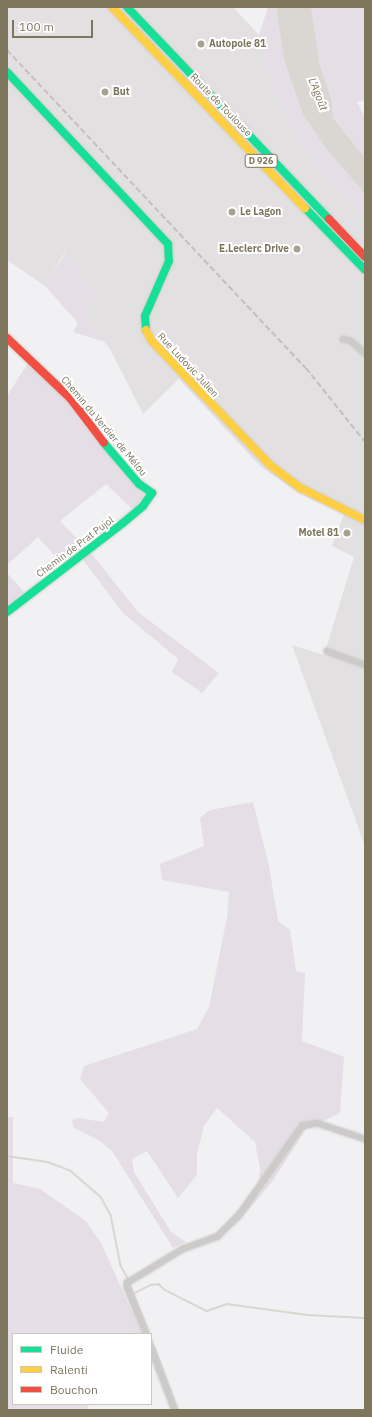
<!DOCTYPE html>
<html>
<head>
<meta charset="utf-8">
<style>
	body { margin:0 }
	#map { position:relative; width:372px; height:1417px; overflow:hidden; background:#f1f0f3; font-family:"IBM Plex Sans",sans-serif }
	div>[style] { position:absolute }
	.built>* { inset:0; background:#e3e0e2 }
	.green>* { inset:0; background:#e5dee6 }
	.water>* { inset:0; background:#dad6d1 }
	.stream>* { height:1.5px; margin:-0.75px; padding:0 0.75px; transform-origin:0.75px; border-radius:0.75px; background:#dad6d1 }
	.roads { filter:drop-shadow(0 0 1px #cfcdcb) drop-shadow(0 0 1px #cfcdcb) }
	.street>* { height:5.5px; margin:-2.75px; padding:0 2.75px; transform-origin:2.75px; border-radius:2.75px; background:#cccbca }
	.fast>* { height:8px; margin:-4px; padding:0 4px; transform-origin:4px; border-radius:4px; background:#16e098 }
	.slow>* { height:8px; margin:-4px; padding:0 4px; transform-origin:4px; border-radius:4px; background:#ffcf43 }
	.jam>* { height:8px; margin:-4px; padding:0 4px; transform-origin:4px; border-radius:4px; background:#f24e42 }
	.rail>* { height:1.5px; margin-top:-0.75px; transform-origin:0; background:repeating-linear-gradient(90deg,#c1c0be 0 6px,transparent 0 9px) }
	.dots>* { width:11px; height:11px; translate:-50% -50%; box-sizing:border-box; border:2px solid #fff; border-radius:50% }
	span { translate:-50% -50%; white-space:nowrap; text-align:center; line-height:1.15; -webkit-text-stroke:4px #fff; paint-order:stroke }
	.shield-label span { padding:1px 3px; background:#fff; border:1px solid; border-radius:3px; -webkit-text-stroke-width:0 }
	.shield-label { font-size:9px; color:#7d765d; font-weight:700 }
	.poi-label { font-size:10px; color:#7d765d; font-weight:700 }
	.left { translate:0 -50%; text-align:left }
	.right { translate:-100% -50%; text-align:right }
	.street-label { font-size:10px; color:#7d765d }
	.water-label { font-size:11px; color:#81735c; font-style:italic }
	.frame { position:absolute; inset:0; border:8px solid #7d765d; pointer-events:none }
	.legend { position:absolute; left:12px; top:1333px; width:140px; height:72px; box-sizing:border-box; background:#fff; border:1px solid #cbc8be; margin:0; padding:5px 7px; list-style:none; font-size:12px; color:#7d765d }
	.legend li { display:flex; align-items:center; gap:8px; height:20px }
	.legend b { width:20px; border:1px solid #cbc8be }
	.scale { position:absolute; left:12px; top:20px; width:81px; height:18px; box-sizing:border-box; border:2px solid #7d765d; border-top:0; padding-left:5px; font-size:12px; line-height:14px; white-space:nowrap; color:#7d765d; -webkit-text-stroke:3px #fff; paint-order:stroke }
</style>
</head>
<body>
<div id="map">
	<div class="built">
		<i style="clip-path:polygon(7px 7px,233px 7px,259px 35px,287px 105px,365px 208px,365px 846px,292px 645px,324px 655px,354px 557px,332px 546px,344px 514px,300px 494px,259px 465px,179px 379px,143px 414px,110px 349px,84px 316px,65px 252px,45px 286px,7px 260px)"></i>
	</div>
	<div class="green">
		<i style="clip-path:polygon(268px 7px,276px 7px,284px 60px,303px 115px,328px 151px,365px 194px,365px 216px,343px 197px,303px 150px,270px 83px,259px 35px)"></i>
		<i style="clip-path:polygon(311px 7px,365px 7px,365px 100px,357px 102px,365px 118px,365px 158px,333px 118px,332px 101px,320px 65px)"></i>
		<i style="clip-path:polygon(66px 252px,95px 294px,85px 316px,105px 342px,73px 332px,78px 323px,45px 286px)"></i>
		<i style="clip-path:polygon(28px 363px,60px 392px,85px 427px,145px 496px,133px 510px,106px 484px,60px 521px,91px 553px,138px 612px,219px 673px,202px 693px,172px 672px,178px 659px,123px 613px,78px 553px,63px 565px,38px 537px,7px 565px,7px 396px)"></i>
		<i style="clip-path:polygon(7px 573px,24px 592px,7px 606px)"></i>
		<i style="clip-path:polygon(253px 802px,269px 866px,278px 921px,290px 930px,296px 971px,305px 973px,302px 1041px,344px 1057px,340px 1113px,306px 1129px,272px 1182px,235px 1226px,228px 1222px,259px 1182px,260px 1169px,255px 1142px,217px 1108px,204px 1126px,197px 1154px,197px 1175px,178px 1198px,147px 1151px,132px 1159px,134px 1172px,171px 1232px,186px 1242px,173px 1248px,112px 1151px,100px 1141px,73px 1127px,72px 1120px,78px 1118px,104px 1122px,109px 1113px,80px 1079px,84px 1066px,197px 1029px,209px 1007px,227px 917px,229px 892px,162px 880px,160px 864px,204px 846px,200px 818px,210px 810px)"></i>
		<i style="clip-path:polygon(7px 1117px,13px 1117px,13px 1183px,40px 1189px,86px 1221px,102px 1245px,142px 1334px,13px 1334px,13px 1404px,89px 1404px,87px 1410px,7px 1410px)"></i>
	</div>
	<div class="water">
		<i style="clip-path:polygon(276px 7px,311px 7px,320px 65px,332px 101px,333px 118px,365px 158px,365px 194px,328px 151px,303px 115px,284px 60px)"></i>
	</div>
	<div class="stream">
		<i style="left:7px;top:1156px;width:41px;rotate:8.3deg"></i>
		<i style="left:48px;top:1162px;width:25px;rotate:21deg"></i>
		<i style="left:71px;top:1171px;width:40px;rotate:41deg"></i>
		<i style="left:101px;top:1197px;width:21px;rotate:61deg"></i>
		<i style="left:111px;top:1215px;width:52px;rotate:78.9deg"></i>
		<i style="left:121px;top:1266px;width:16px;rotate:60deg"></i>
		<i style="left:130px;top:1284px;width:54px;rotate:68.2deg"></i>
		<i style="left:135px;top:1293px;width:18px;rotate:-27deg"></i>
		<i style="left:151px;top:1285px;width:8px;rotate:-7deg"></i>
		<i style="left:159px;top:1284px;width:8px;rotate:45deg"></i>
		<i style="left:165px;top:1290px;width:47px;rotate:26.6deg"></i>
		<i style="left:207px;top:1311px;width:21px;rotate:-19deg"></i>
		<i style="left:227px;top:1304px;width:81px;rotate:7.8deg"></i>
		<i style="left:307px;top:1315px;width:58px;rotate:3deg"></i>
		<i style="left:151px;top:1337px;width:78px;rotate:69.7deg"></i>
	</div>
	<div class="roads">
		<div class="street">
			<i style="left:343px;top:339px;width:8px;rotate:14deg"></i>
			<i style="left:351px;top:341px;width:18px;rotate:41deg"></i>
			<i style="left:327px;top:651px;width:40px;rotate:20.2deg"></i>
			<i style="left:146px;top:1334px;width:50px;rotate:-112.4deg"></i>
			<i style="left:127px;top:1288px;width:5px;rotate:-90deg"></i>
			<i style="left:127px;top:1283px;width:66px;rotate:-31.3deg"></i>
			<i style="left:183px;top:1249px;width:37px;rotate:-20deg"></i>
			<i style="left:218px;top:1236px;width:31px;rotate:-45deg"></i>
			<i style="left:240px;top:1214px;width:108px;rotate:-54.8deg"></i>
			<i style="left:302px;top:1126px;width:15px;rotate:-11deg"></i>
			<i style="left:317px;top:1123px;width:51px;rotate:18.4deg"></i>
			<i style="left:151px;top:1347px;width:67px;rotate:69.1deg"></i>
		</div>
		<div class="fast">
			<i style="left:127px;top:7px;width:293px;rotate:46.4deg"></i>
			<i style="left:7px;top:72px;width:236px;rotate:46.9deg"></i>
			<i style="left:168px;top:244px;width:17px;rotate:87deg"></i>
			<i style="left:169px;top:261px;width:60px;rotate:113.6deg"></i>
			<i style="left:145px;top:316px;width:14px;rotate:86deg"></i>
			<i style="left:305px;top:208px;width:86px;rotate:45.9deg"></i>
			<i style="left:7px;top:612px;width:146px;rotate:-37.5deg"></i>
			<i style="left:123px;top:523px;width:26px;rotate:-40deg"></i>
			<i style="left:143px;top:506px;width:16px;rotate:-55deg"></i>
			<i style="left:152px;top:493px;width:16px;rotate:-145deg"></i>
			<i style="left:139px;top:484px;width:54px;rotate:-130.5deg"></i>
		</div>
		<div class="slow">
			<i style="left:112px;top:7px;width:279px;rotate:46.2deg"></i>
			<i style="left:146px;top:330px;width:11px;rotate:63deg"></i>
			<i style="left:151px;top:340px;width:173px;rotate:46.4deg"></i>
			<i style="left:270px;top:465px;width:39px;rotate:37deg"></i>
			<i style="left:301px;top:488px;width:72px;rotate:26.6deg"></i>
		</div>
		<div class="jam">
			<i style="left:329px;top:219px;width:52px;rotate:46.5deg"></i>
			<i style="left:7px;top:338px;width:87px;rotate:43.6deg"></i>
			<i style="left:70px;top:398px;width:56px;rotate:52.9deg"></i>
		</div>
	</div>
	<div class="rail">
		<i style="left:7px;top:50px;width:436px;rotate:46.8deg"></i>
		<i style="left:306px;top:368px;width:95px;rotate:51.4deg"></i>
	</div>
	<div class="dots">
		<i style="left:201px;top:44px;background:#a6a192"></i>
		<i style="left:105px;top:92px;background:#a6a192"></i>
		<i style="left:232px;top:212px;background:#a6a192"></i>
		<i style="left:297px;top:249px;background:#a6a192"></i>
		<i style="left:347px;top:533px;background:#a6a192"></i>
	</div>
	<div class="shield-label">
		<span style="left:261px;top:161px">D 926</span>
	</div>
	<div class="poi-label">
		<span class="left" style="left:209px;top:44px">Autopole 81</span>
		<span class="left" style="left:113px;top:92px">But</span>
		<span class="left" style="left:240px;top:212px">Le Lagon</span>
		<span class="right" style="left:289px;top:249px">E.Leclerc Drive</span>
		<span class="right" style="left:339px;top:533px">Motel 81</span>
	</div>
	<div class="street-label">
		<span style="left:221px;top:105px;rotate:46deg">Route de Toulouse</span>
		<span style="left:188px;top:365px;rotate:47deg">Rue Ludovic Julien</span>
		<span style="left:104px;top:426px;rotate:50deg">Chemin du Verdier de Mélou</span>
		<span style="left:75px;top:547px;rotate:-37deg">Chemin de Prat Pujol</span>
	</div>
	<div class="water-label">
		<span style="left:318px;top:94px;rotate:68deg">L'Agoût</span>
	</div>
	<div class="frame"></div>
	<ul class="legend">
	<li><b style="height:5px;background:#16e098"></b>Fluide</li>
	<li><b style="height:5px;background:#ffcf43"></b>Ralenti</li>
	<li><b style="height:5px;background:#f24e42"></b>Bouchon</li>
	</ul>
	<div class="scale">100 m</div>
</div>
</body>
</html>
